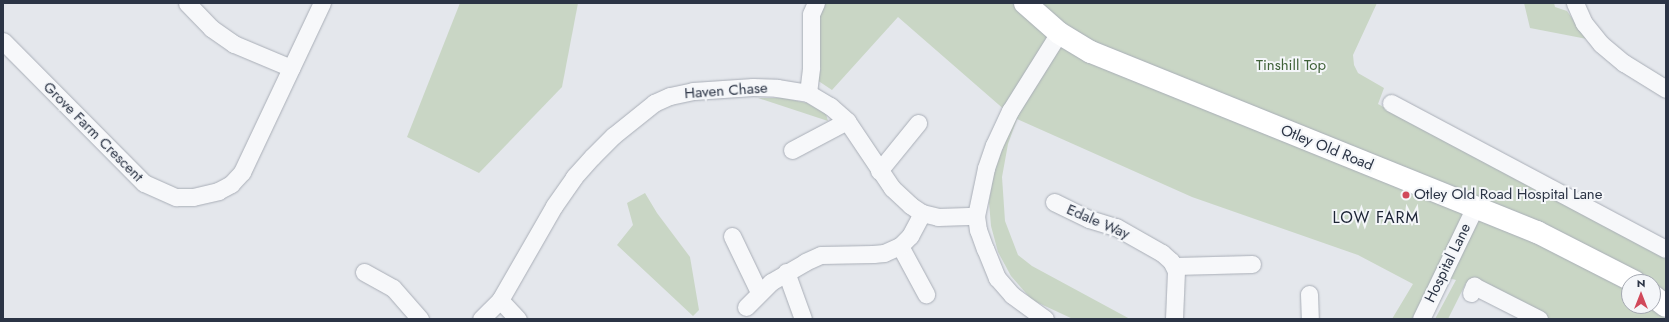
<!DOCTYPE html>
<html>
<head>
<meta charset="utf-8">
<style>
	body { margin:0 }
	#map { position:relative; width:1669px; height:322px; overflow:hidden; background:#e4e7ec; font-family:Jost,sans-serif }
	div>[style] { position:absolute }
	.green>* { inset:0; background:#c9d6c5 }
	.roads { filter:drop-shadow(0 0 1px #a9aeb7) drop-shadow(0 0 1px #a9aeb7) }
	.street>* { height:17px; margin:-8.5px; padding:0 8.5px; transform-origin:8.5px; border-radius:8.5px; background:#f7f8fa }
	.secondary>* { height:22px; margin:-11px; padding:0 11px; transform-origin:11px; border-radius:11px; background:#fff }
	.dots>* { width:11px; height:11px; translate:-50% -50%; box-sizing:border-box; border:2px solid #f4f6f9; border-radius:50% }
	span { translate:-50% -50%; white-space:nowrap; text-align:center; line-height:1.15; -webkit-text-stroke:4px #f4f6f9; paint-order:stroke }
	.park-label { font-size:15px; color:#3f6138 }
	.street-label { font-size:15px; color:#2b3445 }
	.poi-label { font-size:15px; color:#2b3445 }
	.left { translate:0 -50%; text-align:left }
	.neighbourhood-label { font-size:16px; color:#1d2536; letter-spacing:1px }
	.frame { position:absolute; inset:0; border:4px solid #2b3445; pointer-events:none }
	.north { position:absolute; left:1621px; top:274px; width:40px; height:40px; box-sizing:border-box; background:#f4f6f9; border:1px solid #a4a8b1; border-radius:50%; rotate:0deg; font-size:11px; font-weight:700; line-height:16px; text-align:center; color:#2b3445 }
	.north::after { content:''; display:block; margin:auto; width:14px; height:18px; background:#d1495b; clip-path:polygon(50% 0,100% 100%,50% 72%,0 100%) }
</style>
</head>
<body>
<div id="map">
	<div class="green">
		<i style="clip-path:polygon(460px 3px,578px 3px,562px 87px,479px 173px,407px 137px)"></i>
		<i style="clip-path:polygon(evenodd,816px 3px,1377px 3px,1353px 55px,1354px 65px,1358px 73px,1384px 88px,1378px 104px,1492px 165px,1666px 255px,1666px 293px,1656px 309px,1666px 319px,1539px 319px,1466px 283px,1448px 319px,1435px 319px,1456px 280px,1435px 274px,1412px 319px,1392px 319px,1413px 284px,1358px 255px,1192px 197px,1017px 119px,1008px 144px,1002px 177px,1005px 221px,1018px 255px,1032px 266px,1130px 319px,1073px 319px,1032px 300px,1011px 276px,998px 252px,991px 226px,989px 202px,994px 172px,1014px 118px,898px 17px,832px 90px,811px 76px,816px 3px,1629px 282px,1653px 282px,1653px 306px,1629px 306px,1629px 282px)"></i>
		<i style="clip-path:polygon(1524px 3px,1554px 3px,1555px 7px,1567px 11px,1587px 39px,1530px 28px)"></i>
		<i style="clip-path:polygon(758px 98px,783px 98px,807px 103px,826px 114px,828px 121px)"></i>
		<i style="clip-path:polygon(645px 193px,657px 213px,690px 257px,699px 310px,693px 316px,617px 245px,633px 225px,627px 203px)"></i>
	</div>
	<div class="roads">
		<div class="street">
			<i style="left:187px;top:3px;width:35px;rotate:46deg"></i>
			<i style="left:211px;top:28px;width:28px;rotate:35deg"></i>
			<i style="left:234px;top:44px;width:62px;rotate:22.8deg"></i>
			<i style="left:1575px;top:3px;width:22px;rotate:66deg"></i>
			<i style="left:1584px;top:23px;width:27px;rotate:51deg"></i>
			<i style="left:1601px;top:44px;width:30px;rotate:40deg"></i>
			<i style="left:1624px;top:63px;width:49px;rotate:31.8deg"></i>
			<i style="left:3px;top:41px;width:200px;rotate:45.2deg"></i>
			<i style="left:144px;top:183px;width:35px;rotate:24deg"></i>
			<i style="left:176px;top:197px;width:17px"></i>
			<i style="left:193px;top:197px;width:26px;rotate:-13deg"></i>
			<i style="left:218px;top:191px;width:15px;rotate:-28deg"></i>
			<i style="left:231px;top:184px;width:16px;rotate:-47deg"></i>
			<i style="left:242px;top:172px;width:187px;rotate:-64.7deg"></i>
			<i style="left:808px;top:93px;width:26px;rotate:-83deg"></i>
			<i style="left:811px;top:67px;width:53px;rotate:-90deg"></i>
			<i style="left:811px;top:14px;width:12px;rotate:-66deg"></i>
			<i style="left:1391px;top:103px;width:311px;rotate:28deg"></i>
			<i style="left:792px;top:150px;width:62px;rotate:-27.8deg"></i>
			<i style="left:879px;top:171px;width:62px;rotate:-50.9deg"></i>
			<i style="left:1054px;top:202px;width:39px;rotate:26deg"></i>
			<i style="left:1089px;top:219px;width:28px;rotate:17deg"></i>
			<i style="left:1116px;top:227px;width:53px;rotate:29.5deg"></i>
			<i style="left:1162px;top:253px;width:12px;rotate:42deg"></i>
			<i style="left:1171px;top:261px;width:11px;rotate:63deg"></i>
			<i style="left:1176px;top:271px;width:48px;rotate:92.4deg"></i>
			<i style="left:732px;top:236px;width:62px;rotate:64.3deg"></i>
			<i style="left:900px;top:246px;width:55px;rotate:61.6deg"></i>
			<i style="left:1175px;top:266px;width:77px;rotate:-1.5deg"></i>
			<i style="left:364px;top:272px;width:33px;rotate:29deg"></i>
			<i style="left:393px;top:288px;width:41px;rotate:48.9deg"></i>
			<i style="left:786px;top:272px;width:50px;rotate:70.1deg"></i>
			<i style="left:1471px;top:293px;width:8px;rotate:-67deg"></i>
			<i style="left:1474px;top:286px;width:73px;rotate:26.9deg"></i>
			<i style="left:1309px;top:294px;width:25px;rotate:88deg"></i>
			<i style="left:500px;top:300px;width:26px;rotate:47deg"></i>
			<i style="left:746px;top:307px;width:35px;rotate:-45deg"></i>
			<i style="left:771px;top:282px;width:39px;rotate:-30deg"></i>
			<i style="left:805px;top:262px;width:17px;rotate:-24deg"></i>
			<i style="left:821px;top:255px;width:52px;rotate:-1.1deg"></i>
			<i style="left:873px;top:254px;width:11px;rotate:-5deg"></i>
			<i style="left:884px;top:253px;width:17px;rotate:-24deg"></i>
			<i style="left:900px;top:246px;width:14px;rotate:-45deg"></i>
			<i style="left:910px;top:236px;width:26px;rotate:-62deg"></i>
			<i style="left:481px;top:319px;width:27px;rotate:-45deg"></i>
			<i style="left:500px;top:300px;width:108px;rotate:-60.1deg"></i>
			<i style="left:554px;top:206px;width:35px;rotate:-55deg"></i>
			<i style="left:574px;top:177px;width:27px;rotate:-48deg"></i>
			<i style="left:592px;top:157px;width:30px;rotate:-45deg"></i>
			<i style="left:613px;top:136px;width:53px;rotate:-38.8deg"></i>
			<i style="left:654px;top:103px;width:17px;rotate:-24deg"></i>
			<i style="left:670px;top:96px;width:24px;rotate:-12deg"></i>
			<i style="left:693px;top:91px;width:60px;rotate:-3.8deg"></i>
			<i style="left:753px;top:87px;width:24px;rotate:2deg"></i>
			<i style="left:777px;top:88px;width:31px;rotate:9deg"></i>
			<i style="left:808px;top:93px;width:26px;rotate:31deg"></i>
			<i style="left:830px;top:106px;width:23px;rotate:41deg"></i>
			<i style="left:847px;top:121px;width:81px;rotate:56.1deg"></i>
			<i style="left:892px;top:188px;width:25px;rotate:43deg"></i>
			<i style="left:910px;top:205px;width:14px;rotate:34deg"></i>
			<i style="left:922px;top:213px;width:16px;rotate:14deg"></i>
			<i style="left:938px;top:217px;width:38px;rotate:-2deg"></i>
			<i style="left:1045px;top:319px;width:41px;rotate:-144deg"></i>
			<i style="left:1012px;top:295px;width:23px;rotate:-131deg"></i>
			<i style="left:997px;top:278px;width:31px;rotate:-112deg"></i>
			<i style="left:985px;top:249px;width:20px;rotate:-110deg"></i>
			<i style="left:978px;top:230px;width:14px;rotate:-98deg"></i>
			<i style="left:976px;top:216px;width:49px;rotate:-78.2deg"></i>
			<i style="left:986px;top:168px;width:24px;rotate:-71deg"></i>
			<i style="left:994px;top:145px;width:38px;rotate:-65deg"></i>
			<i style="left:1010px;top:111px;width:92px;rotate:-57.9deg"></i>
			<i style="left:1421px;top:319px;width:124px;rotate:-64.3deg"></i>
		</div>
		<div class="secondary">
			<i style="left:1025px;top:3px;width:45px;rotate:41.4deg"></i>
			<i style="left:1059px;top:33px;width:37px;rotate:31deg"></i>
			<i style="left:1091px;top:52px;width:481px;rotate:22deg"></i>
			<i style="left:1537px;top:232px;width:110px;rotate:27deg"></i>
			<i style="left:1653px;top:296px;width:16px;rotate:38deg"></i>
		</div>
	</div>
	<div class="dots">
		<i style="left:1406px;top:195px;background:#d1495b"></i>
	</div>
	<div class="park-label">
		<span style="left:1291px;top:66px">Tinshill Top</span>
	</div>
	<div class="street-label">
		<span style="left:726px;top:91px;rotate:-4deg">Haven Chase</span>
		<span style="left:93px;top:132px;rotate:45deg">Grove Farm Crescent</span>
		<span style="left:1327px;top:148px;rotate:22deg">Otley Old Road</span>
		<span style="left:1098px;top:222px;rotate:23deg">Edale Way</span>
		<span style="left:1448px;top:263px;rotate:-64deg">Hospital Lane</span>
	</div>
	<div class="poi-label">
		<span class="left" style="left:1414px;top:195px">Otley Old Road Hospital Lane</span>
	</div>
	<div class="neighbourhood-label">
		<span style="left:1376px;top:218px">LOW FARM</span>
	</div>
	<div class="frame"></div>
	<div class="north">N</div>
</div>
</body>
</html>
